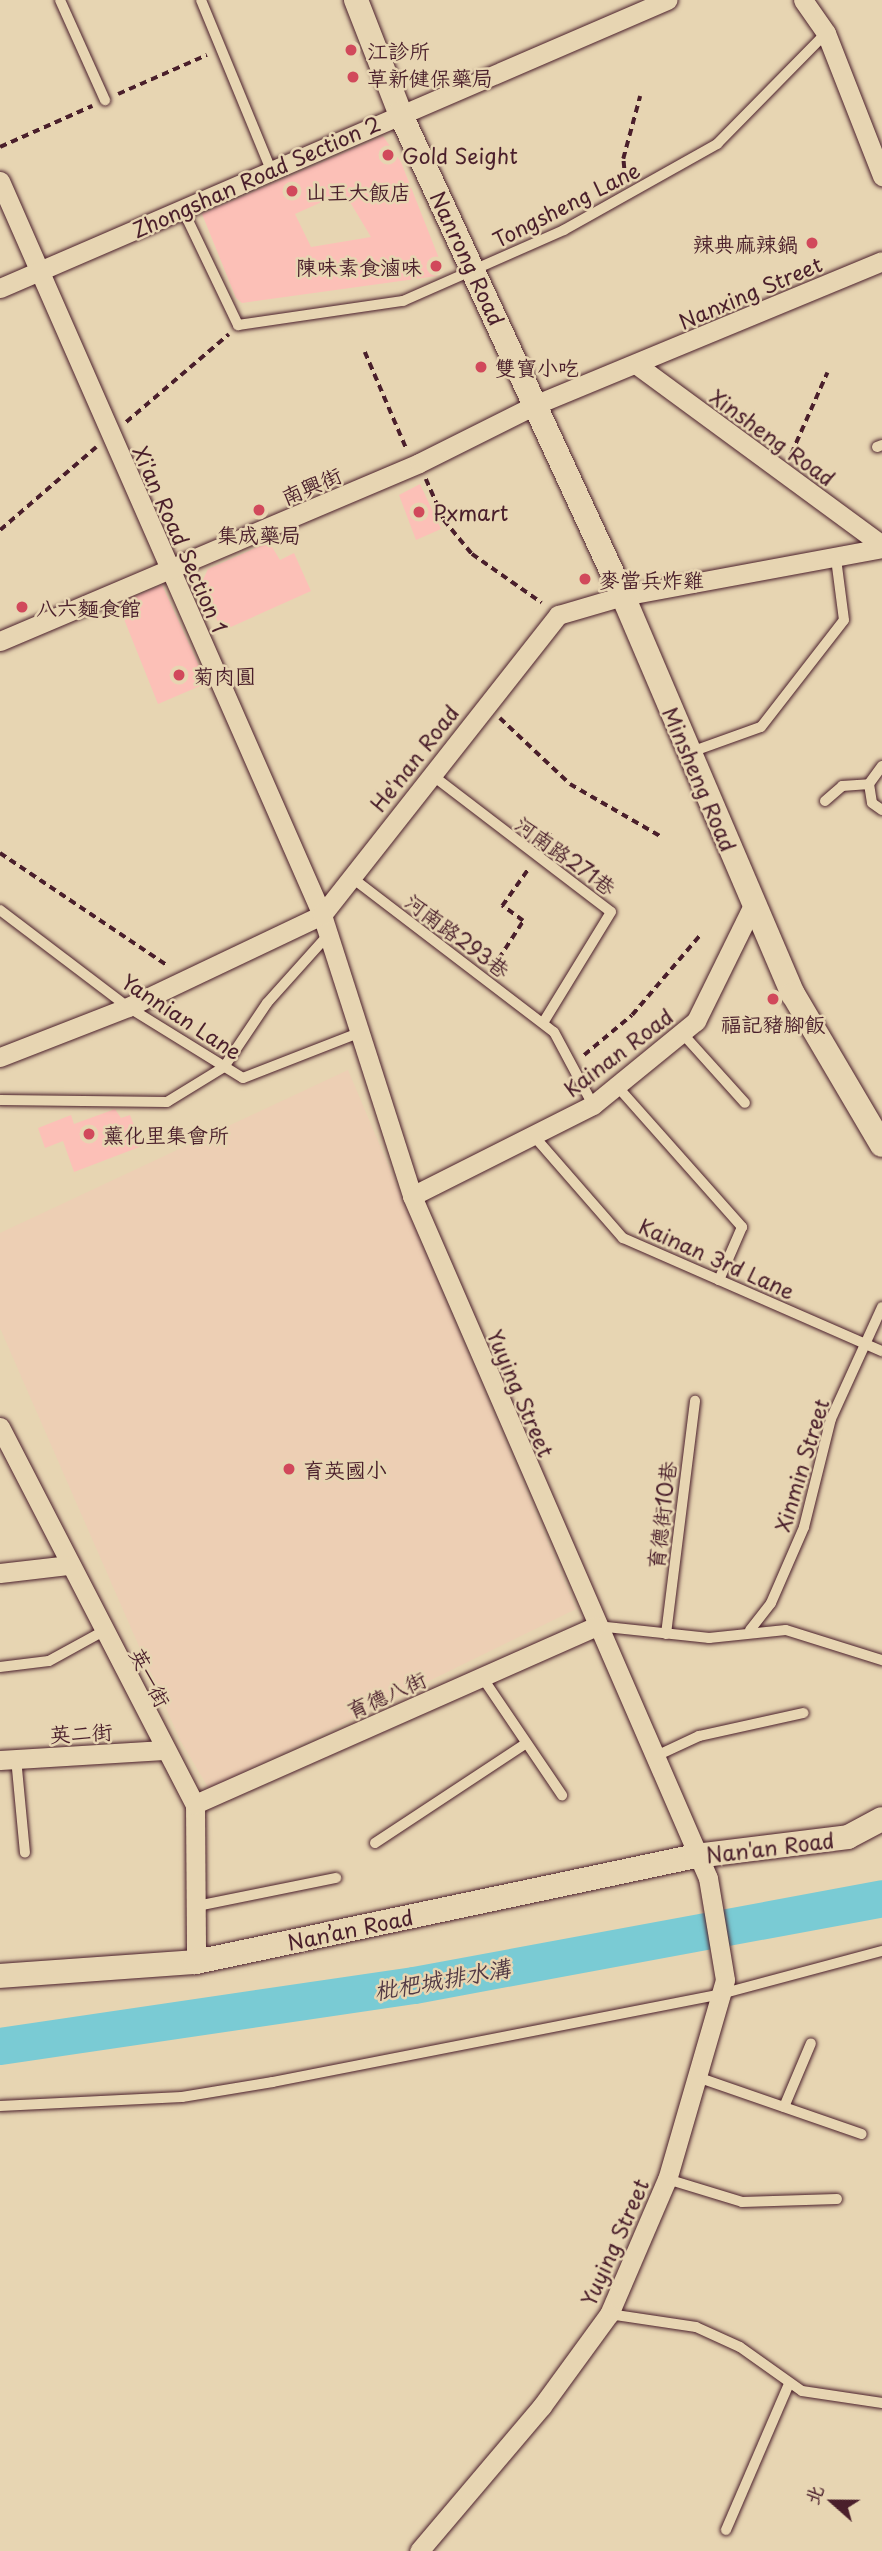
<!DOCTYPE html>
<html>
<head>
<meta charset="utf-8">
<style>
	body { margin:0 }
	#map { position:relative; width:882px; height:2551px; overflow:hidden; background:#e7d5b2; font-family:"Playpen Sans","LXGW WenKai TC",sans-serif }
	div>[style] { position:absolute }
	.built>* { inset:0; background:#edcfb4 }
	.river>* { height:37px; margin:-18.5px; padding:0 18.5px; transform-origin:18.5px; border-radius:18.5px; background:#7acbd4 }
	.building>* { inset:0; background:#fcc0b7 }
	.path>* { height:3.5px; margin-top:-1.75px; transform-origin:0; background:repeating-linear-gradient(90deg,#4a1f2b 0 7px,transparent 0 12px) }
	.roads { filter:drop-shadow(0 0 2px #4a1f2b) drop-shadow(0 0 2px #4a1f2b) }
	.service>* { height:10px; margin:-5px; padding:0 5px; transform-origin:5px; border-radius:5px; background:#e7d5b2 }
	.minor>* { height:19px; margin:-9.5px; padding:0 9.5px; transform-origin:9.5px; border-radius:9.5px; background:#e7d5b2 }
	.tertiary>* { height:24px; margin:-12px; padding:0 12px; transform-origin:12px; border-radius:12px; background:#e7d5b2 }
	.dots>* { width:19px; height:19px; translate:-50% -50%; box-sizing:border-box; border:4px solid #e7d5b2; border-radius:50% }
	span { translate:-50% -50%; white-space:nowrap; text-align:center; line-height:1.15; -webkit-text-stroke:5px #e7d5b2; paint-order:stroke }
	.poi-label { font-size:21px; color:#4a1f2b }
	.left { translate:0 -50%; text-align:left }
	.right { translate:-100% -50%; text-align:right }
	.street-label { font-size:21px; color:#4a1f2b }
	.water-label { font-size:23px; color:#513944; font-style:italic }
	.north { position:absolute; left:798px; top:2467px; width:70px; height:70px; -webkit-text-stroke:5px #e7d5b2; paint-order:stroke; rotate:291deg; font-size:19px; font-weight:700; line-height:28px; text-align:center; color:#4a1f2b }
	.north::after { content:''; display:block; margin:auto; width:24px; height:32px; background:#4a1f2b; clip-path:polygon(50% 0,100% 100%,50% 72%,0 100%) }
</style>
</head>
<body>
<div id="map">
	<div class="built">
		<i style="clip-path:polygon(348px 1070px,576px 1609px,209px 1789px,180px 1740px,0 1328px,0 1233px)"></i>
	</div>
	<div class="river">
		<i style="left:0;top:2046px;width:418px;rotate:-8.4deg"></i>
		<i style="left:414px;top:1985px;width:476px;rotate:-10.5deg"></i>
	</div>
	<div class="building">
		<i style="clip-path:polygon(evenodd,383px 136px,401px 162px,442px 266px,437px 276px,242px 303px,236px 298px,202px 214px,383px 136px,344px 192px,371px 237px,311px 247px,295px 214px,344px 192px)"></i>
		<i style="clip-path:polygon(420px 484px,441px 529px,416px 540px,399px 495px)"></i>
		<i style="clip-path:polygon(269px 542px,280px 560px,294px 553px,311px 591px,222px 631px,201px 584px,208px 569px)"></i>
		<i style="clip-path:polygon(162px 585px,207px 683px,158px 704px,118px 604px)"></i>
		<i style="clip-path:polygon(115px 1109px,121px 1118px,130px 1115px,142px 1146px,74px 1172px,63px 1141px,45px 1148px,38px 1128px,71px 1115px,74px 1124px)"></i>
	</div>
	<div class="path">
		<i style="left:118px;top:94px;width:97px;rotate:-23.7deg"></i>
		<i style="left:0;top:147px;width:101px;rotate:-24deg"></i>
		<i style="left:625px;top:180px;width:21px;rotate:-95deg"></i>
		<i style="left:623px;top:159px;width:65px;rotate:-74.9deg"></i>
		<i style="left:365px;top:352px;width:107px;rotate:66.8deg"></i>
		<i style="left:126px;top:422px;width:135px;rotate:-40.5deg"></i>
		<i style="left:791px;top:454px;width:89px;rotate:-66deg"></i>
		<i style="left:426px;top:479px;width:45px;rotate:66.3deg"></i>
		<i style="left:444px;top:520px;width:44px;rotate:50.5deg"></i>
		<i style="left:472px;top:554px;width:85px;rotate:35deg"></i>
		<i style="left:0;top:530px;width:127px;rotate:-40.8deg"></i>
		<i style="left:500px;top:718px;width:96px;rotate:43.3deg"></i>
		<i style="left:570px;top:784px;width:104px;rotate:30deg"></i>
		<i style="left:545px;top:844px;width:12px;rotate:-59deg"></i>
		<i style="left:0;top:853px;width:202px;rotate:33.9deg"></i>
		<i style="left:492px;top:969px;width:57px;rotate:-57.1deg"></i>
		<i style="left:523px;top:921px;width:26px;rotate:-144deg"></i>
		<i style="left:502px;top:906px;width:47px;rotate:-54.6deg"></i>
		<i style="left:584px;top:1055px;width:62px;rotate:-39.8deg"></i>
		<i style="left:632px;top:1015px;width:106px;rotate:-49.6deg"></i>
	</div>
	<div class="roads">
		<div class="service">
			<i style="left:60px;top:0;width:110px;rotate:65.8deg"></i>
			<i style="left:201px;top:0;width:186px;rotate:67.6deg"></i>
			<i style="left:182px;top:208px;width:130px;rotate:64.4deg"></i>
			<i style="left:238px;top:325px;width:167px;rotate:-8.3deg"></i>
			<i style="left:403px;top:301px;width:176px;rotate:-23.8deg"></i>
			<i style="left:564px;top:230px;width:176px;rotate:-29.3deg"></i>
			<i style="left:717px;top:144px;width:156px;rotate:-45.5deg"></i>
			<i style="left:877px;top:447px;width:5px;rotate:-22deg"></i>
			<i style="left:691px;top:752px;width:74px;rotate:-19.7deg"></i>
			<i style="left:761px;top:727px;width:135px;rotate:-52.2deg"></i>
			<i style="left:844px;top:620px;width:63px;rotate:-97.4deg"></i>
			<i style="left:882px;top:766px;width:22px;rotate:126deg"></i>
			<i style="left:869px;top:784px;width:19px;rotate:81deg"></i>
			<i style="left:872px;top:803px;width:12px;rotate:35deg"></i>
			<i style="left:432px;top:775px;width:225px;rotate:37.4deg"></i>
			<i style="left:611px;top:912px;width:130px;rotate:121.5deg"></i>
			<i style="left:825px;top:801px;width:23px;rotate:-41deg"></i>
			<i style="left:842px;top:786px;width:27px;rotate:-4deg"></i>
			<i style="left:351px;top:877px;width:255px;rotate:37.4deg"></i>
			<i style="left:554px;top:1032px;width:83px;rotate:61.9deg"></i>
			<i style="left:0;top:910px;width:161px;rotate:37.2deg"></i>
			<i style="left:128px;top:1007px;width:135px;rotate:31.7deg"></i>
			<i style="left:243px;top:1078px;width:127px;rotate:-21.3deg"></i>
			<i style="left:682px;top:1033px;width:94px;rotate:48deg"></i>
			<i style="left:616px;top:1085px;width:190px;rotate:48.4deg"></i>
			<i style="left:742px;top:1227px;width:58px;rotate:113.5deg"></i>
			<i style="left:0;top:1100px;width:167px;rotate:0.7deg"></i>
			<i style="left:167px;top:1102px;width:67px;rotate:-31.6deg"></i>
			<i style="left:224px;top:1067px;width:77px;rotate:-56.1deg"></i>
			<i style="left:267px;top:1003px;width:91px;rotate:-48.1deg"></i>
			<i style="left:533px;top:1135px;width:137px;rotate:48.9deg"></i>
			<i style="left:623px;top:1238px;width:283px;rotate:23.6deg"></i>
			<i style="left:597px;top:1626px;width:113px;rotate:6.1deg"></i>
			<i style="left:709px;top:1638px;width:77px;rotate:-5.9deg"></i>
			<i style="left:786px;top:1630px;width:101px;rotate:17.4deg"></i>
			<i style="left:750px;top:1630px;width:34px;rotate:-52deg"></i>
			<i style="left:771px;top:1603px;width:83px;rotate:-66.5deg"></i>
			<i style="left:804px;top:1527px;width:111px;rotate:-76deg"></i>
			<i style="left:831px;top:1419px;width:123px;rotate:-65.5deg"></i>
			<i style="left:666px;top:1634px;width:235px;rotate:-82.9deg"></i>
			<i style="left:0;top:1667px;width:49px;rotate:-7deg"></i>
			<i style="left:49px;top:1661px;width:60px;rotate:-28.7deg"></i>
			<i style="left:482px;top:1677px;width:143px;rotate:55.9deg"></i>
			<i style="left:654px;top:1757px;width:50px;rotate:-25deg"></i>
			<i style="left:699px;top:1736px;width:107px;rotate:-12.4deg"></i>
			<i style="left:16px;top:1758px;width:95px;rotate:84.6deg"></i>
			<i style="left:375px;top:1843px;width:180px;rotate:-33.4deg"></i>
			<i style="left:197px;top:1906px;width:142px;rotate:-11.4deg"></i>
			<i style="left:700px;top:2078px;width:171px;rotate:19.1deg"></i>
			<i style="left:0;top:2106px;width:182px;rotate:-2.8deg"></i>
			<i style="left:182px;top:2097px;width:92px;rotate:-9.4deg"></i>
			<i style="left:273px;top:2082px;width:457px;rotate:-11.1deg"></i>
			<i style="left:721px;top:1994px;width:167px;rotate:-15deg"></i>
			<i style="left:784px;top:2107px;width:69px;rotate:-67.1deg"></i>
			<i style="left:667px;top:2179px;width:78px;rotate:17deg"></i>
			<i style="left:742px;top:2202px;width:95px;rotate:-1.8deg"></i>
			<i style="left:609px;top:2314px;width:88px;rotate:8.5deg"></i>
			<i style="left:696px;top:2327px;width:48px;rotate:24.4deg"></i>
			<i style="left:740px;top:2347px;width:76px;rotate:35.4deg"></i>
			<i style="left:802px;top:2391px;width:81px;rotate:8.5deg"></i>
			<i style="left:726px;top:2530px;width:159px;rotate:-66.7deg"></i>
		</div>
		<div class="minor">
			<i style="left:803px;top:0;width:40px;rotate:55.1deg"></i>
			<i style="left:826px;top:33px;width:154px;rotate:68.6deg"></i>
			<i style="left:0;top:181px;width:802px;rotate:66.31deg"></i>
			<i style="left:322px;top:915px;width:295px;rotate:72.2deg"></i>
			<i style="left:412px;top:1196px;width:743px;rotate:66.54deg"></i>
			<i style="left:708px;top:1878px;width:103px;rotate:80.5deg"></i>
			<i style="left:725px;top:1980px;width:207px;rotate:106.2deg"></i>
			<i style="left:667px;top:2179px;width:147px;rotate:113.2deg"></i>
			<i style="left:609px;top:2314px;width:114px;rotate:126.1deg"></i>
			<i style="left:542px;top:2406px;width:190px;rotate:130.3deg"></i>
			<i style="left:0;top:288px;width:727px;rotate:-23.35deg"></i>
			<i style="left:637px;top:365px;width:304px;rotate:36.3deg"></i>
			<i style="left:0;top:641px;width:455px;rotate:-23deg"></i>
			<i style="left:419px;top:463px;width:132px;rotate:-26.6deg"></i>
			<i style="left:537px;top:404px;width:373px;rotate:-22.5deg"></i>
			<i style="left:0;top:1057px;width:137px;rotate:-21.3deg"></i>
			<i style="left:128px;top:1007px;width:215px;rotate:-25.4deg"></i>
			<i style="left:322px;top:915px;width:382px;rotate:-51.8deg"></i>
			<i style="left:558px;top:615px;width:68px;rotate:-16.3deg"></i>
			<i style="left:623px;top:596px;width:263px;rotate:-10.5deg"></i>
			<i style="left:412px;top:1196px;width:203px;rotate:-26.7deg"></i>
			<i style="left:593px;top:1105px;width:133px;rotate:-39.2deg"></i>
			<i style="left:696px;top:1021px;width:131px;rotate:-63.8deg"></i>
			<i style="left:0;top:1427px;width:424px;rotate:62.7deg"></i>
			<i style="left:195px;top:1804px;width:158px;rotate:89.6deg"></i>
			<i style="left:0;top:1573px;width:68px;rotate:-6.7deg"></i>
			<i style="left:0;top:1760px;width:164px;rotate:-3.5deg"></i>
			<i style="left:195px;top:1804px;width:439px;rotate:-23.9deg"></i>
		</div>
		<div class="tertiary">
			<i style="left:356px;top:0;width:121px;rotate:68.7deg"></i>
			<i style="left:400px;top:113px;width:532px;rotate:65.22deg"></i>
			<i style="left:623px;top:596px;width:433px;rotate:66.9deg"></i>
			<i style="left:793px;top:994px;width:175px;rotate:59.5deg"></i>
			<i style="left:0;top:1976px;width:196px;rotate:-4.1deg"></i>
			<i style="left:196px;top:1962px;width:511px;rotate:-11.97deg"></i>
			<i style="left:696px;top:1856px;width:153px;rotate:-7.1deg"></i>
			<i style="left:848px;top:1837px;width:38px;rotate:-28deg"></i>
		</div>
	</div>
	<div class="dots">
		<i style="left:351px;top:50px;background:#d1495b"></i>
		<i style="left:353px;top:77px;background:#d1495b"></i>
		<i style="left:388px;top:155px;background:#d1495b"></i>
		<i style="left:292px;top:191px;background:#d1495b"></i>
		<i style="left:812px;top:243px;background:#d1495b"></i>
		<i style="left:436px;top:266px;background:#d1495b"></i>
		<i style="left:481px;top:367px;background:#d1495b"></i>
		<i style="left:259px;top:510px;background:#d1495b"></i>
		<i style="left:419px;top:512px;background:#d1495b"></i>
		<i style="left:585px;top:579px;background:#d1495b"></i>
		<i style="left:22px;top:607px;background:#d1495b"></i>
		<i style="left:179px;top:675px;background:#d1495b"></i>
		<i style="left:773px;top:999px;background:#d1495b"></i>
		<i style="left:89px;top:1134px;background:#d1495b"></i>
		<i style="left:289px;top:1469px;background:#d1495b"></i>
	</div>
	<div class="poi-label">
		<span class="left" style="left:367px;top:50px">江診所</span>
		<span class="left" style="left:367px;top:77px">草新健保藥局</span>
		<span class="left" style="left:402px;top:155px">Gold Seight</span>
		<span class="left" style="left:306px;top:191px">山王大飯店</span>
		<span class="right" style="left:798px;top:243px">辣典麻辣鍋</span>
		<span class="right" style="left:422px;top:266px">陳味素食滷味</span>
		<span class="left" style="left:495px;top:367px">雙寶小吃</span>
		<span class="left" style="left:433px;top:512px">Pxmart</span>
		<span style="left:259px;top:534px">集成藥局</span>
		<span class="left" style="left:599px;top:579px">麥當兵炸雞</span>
		<span class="left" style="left:36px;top:607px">八六麵食館</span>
		<span class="left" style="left:193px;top:675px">菊肉圓</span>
		<span style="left:773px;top:1023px">福記豬腳飯</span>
		<span class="left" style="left:103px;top:1134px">薰化里集會所</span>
		<span class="left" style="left:303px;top:1469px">育英國小</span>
	</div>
	<div class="street-label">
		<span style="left:256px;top:176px;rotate:-24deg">Zhongshan Road Section 2</span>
		<span style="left:566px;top:204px;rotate:-27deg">Tongsheng Lane</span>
		<span style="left:468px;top:258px;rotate:65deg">Nanrong Road</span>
		<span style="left:750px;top:292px;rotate:-23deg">Nanxing Street</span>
		<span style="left:773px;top:437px;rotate:36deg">Xinsheng Road</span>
		<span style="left:311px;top:485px;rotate:-23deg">南興街</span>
		<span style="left:181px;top:539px;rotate:66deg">Xi'an Road Section 1</span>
		<span style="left:414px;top:758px;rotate:-52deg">He'nan Road</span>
		<span style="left:700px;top:779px;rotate:67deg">Minsheng Road</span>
		<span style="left:566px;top:855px;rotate:36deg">河南路271巷</span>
		<span style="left:458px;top:935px;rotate:37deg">河南路293巷</span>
		<span style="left:182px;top:1016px;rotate:33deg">Yannian Lane</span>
		<span style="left:618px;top:1052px;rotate:-37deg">Kainan Road</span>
		<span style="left:717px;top:1258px;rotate:24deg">Kainan 3rd Lane</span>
		<span style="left:521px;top:1393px;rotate:67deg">Yuying Street</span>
		<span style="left:801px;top:1465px;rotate:-73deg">Xinmin Street</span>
		<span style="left:661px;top:1515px;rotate:-83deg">育德街10巷</span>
		<span style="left:151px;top:1677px;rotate:63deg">英一街</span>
		<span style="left:386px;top:1694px;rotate:-24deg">育德八街</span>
		<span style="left:81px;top:1732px;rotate:-3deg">英二街</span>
		<span style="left:770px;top:1847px;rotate:-7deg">Nan'an Road</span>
		<span style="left:350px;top:1929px;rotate:-12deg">Nan’an Road</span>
		<span style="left:614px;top:2242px;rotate:-66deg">Yuying Street</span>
	</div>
	<div class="water-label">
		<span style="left:442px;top:1979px;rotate:-10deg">枇杷城排水溝</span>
	</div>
	<div class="north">北</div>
</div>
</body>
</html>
